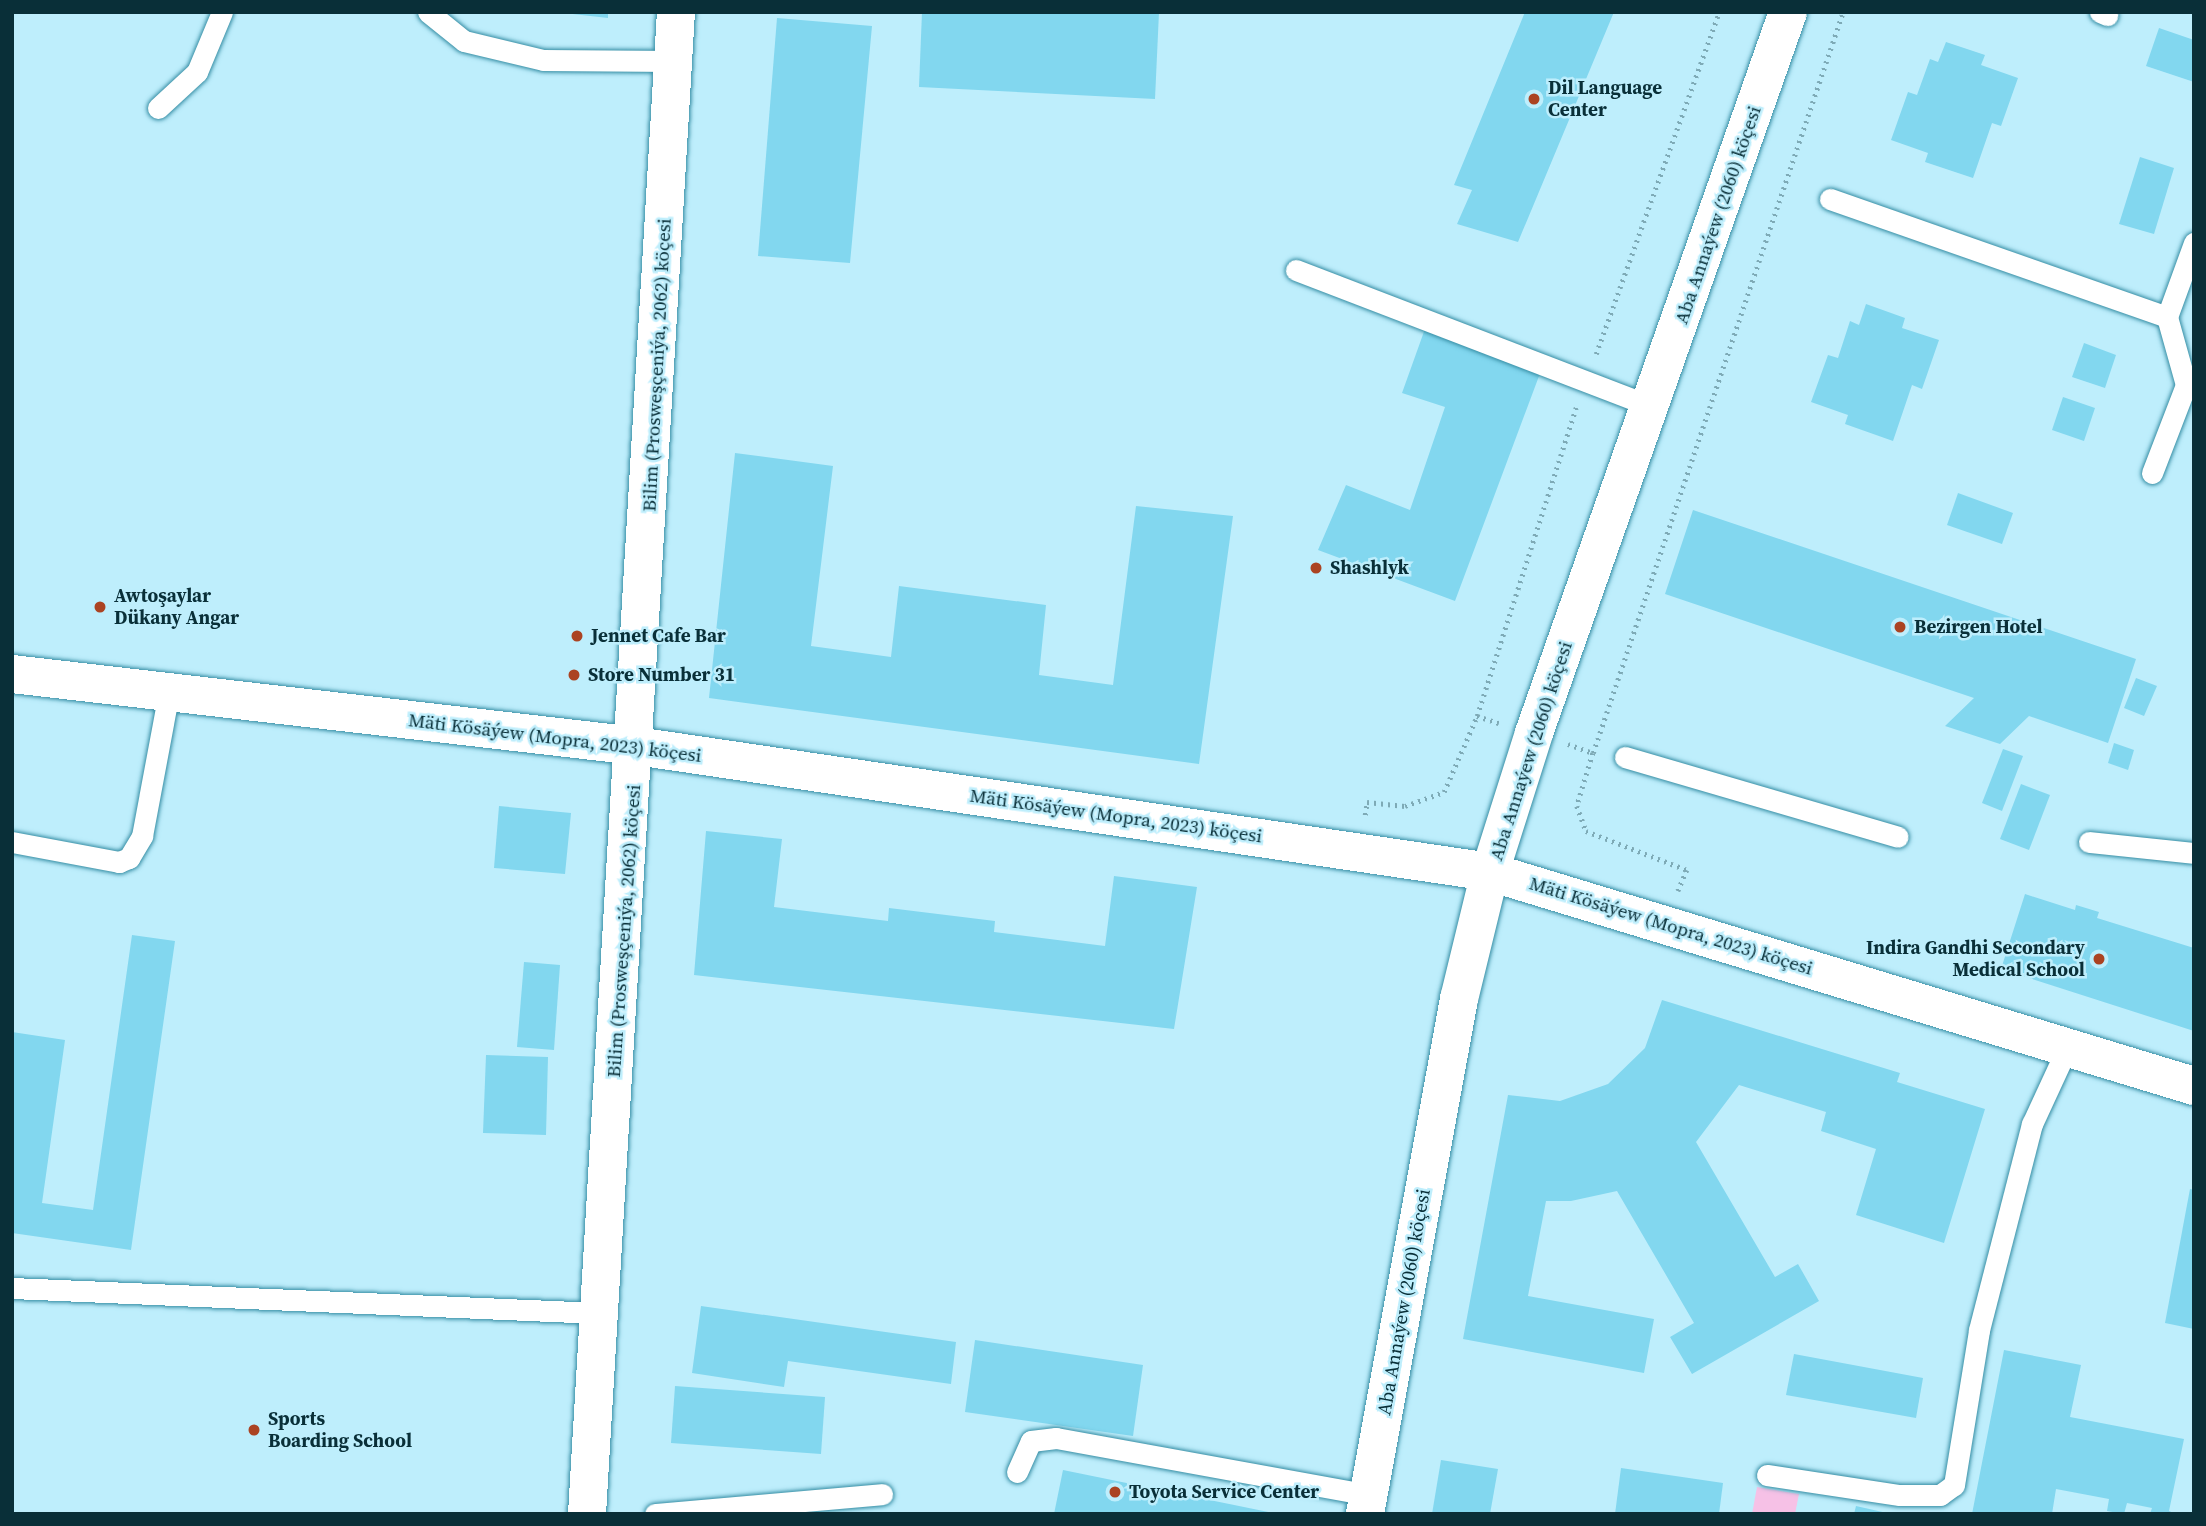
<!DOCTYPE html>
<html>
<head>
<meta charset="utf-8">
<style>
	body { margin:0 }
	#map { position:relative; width:2206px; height:1526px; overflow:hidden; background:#beeefc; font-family:"Source Serif 4",serif }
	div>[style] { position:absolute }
	.green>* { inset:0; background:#f6c1e6 }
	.building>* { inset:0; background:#82d7ef }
	.path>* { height:4.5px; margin-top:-2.25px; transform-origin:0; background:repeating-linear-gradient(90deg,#7eaab6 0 2px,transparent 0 7px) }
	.roads { filter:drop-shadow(0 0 2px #358da4) drop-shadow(0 0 2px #358da4) }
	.lane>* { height:21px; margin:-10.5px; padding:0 10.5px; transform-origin:10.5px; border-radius:10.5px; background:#fff }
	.street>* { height:38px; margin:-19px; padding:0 19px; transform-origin:19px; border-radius:19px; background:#fff }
	.secondary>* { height:38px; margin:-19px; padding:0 19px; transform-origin:19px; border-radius:19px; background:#fff }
	.dots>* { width:19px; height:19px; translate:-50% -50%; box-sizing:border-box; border:4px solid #beeefc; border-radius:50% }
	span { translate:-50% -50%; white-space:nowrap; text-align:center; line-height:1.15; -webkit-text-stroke:5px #beeefc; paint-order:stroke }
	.poi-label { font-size:19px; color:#092f38; font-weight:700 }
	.left { translate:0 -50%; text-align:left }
	.right { translate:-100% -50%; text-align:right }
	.street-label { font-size:19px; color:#092f38 }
	.frame { position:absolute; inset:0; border:14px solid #092f38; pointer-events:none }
</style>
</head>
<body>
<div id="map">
	<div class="green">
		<i style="clip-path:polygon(1757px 1487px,1799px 1494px,1795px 1514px,1752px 1514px)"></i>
	</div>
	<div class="building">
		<i style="clip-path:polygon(555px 12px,608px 12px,608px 18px)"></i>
		<i style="clip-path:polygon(922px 12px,1159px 12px,1155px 99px,919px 87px)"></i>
		<i style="clip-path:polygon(1525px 12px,1614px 12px,1518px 242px,1457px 224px,1472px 190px,1454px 185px)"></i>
		<i style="clip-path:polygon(777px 18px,872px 26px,850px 263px,758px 256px)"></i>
		<i style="clip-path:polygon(2159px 28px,2194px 40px,2194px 82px,2146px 66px)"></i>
		<i style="clip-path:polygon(1946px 42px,1985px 55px,1981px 65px,2018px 78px,2001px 126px,1992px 123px,1973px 178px,1925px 162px,1928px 153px,1891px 140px,1908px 92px,1917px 95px,1930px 59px,1938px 62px)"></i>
		<i style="clip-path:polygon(2140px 157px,2174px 168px,2154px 234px,2119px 224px)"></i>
		<i style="clip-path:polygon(1866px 304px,1905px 318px,1902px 328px,1939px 340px,1922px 389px,1912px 385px,1893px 441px,1845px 424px,1848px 415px,1811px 402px,1828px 355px,1838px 358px,1850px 321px,1859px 325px)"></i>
		<i style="clip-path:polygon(1426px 326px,1542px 368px,1455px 601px,1318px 550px,1346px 485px,1410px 510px,1445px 407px,1402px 393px)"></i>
		<i style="clip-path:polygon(2084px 343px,2116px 355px,2105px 388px,2072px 377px)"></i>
		<i style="clip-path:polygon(2063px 397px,2095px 408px,2084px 441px,2052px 430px)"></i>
		<i style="clip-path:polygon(735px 453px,833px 466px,811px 646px,891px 657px,899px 586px,1046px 605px,1039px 675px,1113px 685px,1136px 506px,1233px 516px,1199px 764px,709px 698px)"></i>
		<i style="clip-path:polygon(1958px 493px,2013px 513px,2002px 544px,1947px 525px)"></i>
		<i style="clip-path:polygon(1693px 510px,2136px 659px,2108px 743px,2029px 716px,2000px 744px,1945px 726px,1974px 698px,1665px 594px)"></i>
		<i style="clip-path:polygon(2136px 678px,2157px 686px,2144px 716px,2124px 708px)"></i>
		<i style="clip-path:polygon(2114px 743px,2134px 750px,2128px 770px,2108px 763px)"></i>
		<i style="clip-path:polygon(2003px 749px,2023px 756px,2002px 811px,1982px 803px)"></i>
		<i style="clip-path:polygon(2021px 784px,2050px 795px,2029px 850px,2000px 839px)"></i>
		<i style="clip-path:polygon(499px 806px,571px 813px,565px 874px,494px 868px)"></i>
		<i style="clip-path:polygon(706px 831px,782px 839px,774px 907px,888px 921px,889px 908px,995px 921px,994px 932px,1105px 946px,1114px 876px,1197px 887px,1174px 1029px,694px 975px)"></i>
		<i style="clip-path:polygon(2025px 894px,2075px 910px,2076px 905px,2099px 912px,2097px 918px,2194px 948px,2194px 1031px,2001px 969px)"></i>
		<i style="clip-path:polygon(132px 935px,175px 941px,131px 1250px,12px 1233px,12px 1032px,65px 1040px,42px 1203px,93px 1210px)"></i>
		<i style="clip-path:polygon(524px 962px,560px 965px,554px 1050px,517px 1047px)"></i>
		<i style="clip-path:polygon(1662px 1000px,1900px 1073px,1897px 1082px,1985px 1109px,1944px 1243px,1856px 1215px,1876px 1149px,1821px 1131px,1826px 1112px,1739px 1085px,1696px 1142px,1775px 1277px,1798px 1264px,1819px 1301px,1692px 1374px,1670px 1337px,1694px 1323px,1617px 1191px,1571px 1201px,1546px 1201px,1528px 1296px,1654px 1319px,1644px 1373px,1463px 1339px,1508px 1095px,1560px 1101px,1608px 1084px,1645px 1048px)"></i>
		<i style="clip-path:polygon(486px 1055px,548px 1057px,546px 1135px,483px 1133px)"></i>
		<i style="clip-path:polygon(2190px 1189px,2194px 1190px,2194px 1329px,2165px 1323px)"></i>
		<i style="clip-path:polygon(701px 1306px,956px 1342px,951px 1384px,788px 1361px,784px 1387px,692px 1373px)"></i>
		<i style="clip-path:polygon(975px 1340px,1143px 1365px,1133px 1436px,965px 1412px)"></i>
		<i style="clip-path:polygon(2004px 1350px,2081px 1365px,2070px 1417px,2184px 1439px,2169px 1511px,2176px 1514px,2150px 1514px,2152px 1508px,2127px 1503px,2124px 1514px,2107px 1511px,2109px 1499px,2056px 1489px,2052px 1514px,1972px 1514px)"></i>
		<i style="clip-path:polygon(1794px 1354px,1923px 1378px,1916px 1418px,1786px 1395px)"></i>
		<i style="clip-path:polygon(675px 1386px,825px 1397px,821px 1454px,671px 1443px)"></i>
		<i style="clip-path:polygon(1441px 1460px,1498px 1469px,1490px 1514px,1432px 1514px)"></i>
		<i style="clip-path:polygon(1621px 1468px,1723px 1483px,1719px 1514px,1615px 1514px)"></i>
		<i style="clip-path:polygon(1063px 1470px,1273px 1513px,1272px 1514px,1054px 1514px)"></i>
		<i style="clip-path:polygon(1856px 1506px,1887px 1513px,1887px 1514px,1854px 1514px)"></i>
	</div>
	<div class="path">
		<i style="left:1596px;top:354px;width:363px;rotate:-70.2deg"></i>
		<i style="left:1477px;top:716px;width:23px;rotate:18deg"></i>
		<i style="left:1568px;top:744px;width:27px;rotate:20deg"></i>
		<i style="left:1593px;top:753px;width:782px;rotate:-71.36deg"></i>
		<i style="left:1593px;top:753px;width:55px;rotate:106.8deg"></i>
		<i style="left:1577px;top:806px;width:27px;rotate:70deg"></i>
		<i style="left:1586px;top:831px;width:108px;rotate:21.1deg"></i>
		<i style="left:1687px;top:870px;width:23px;rotate:113deg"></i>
		<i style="left:1365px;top:815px;width:13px;rotate:-81deg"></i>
		<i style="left:1367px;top:802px;width:38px;rotate:6deg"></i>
		<i style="left:1405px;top:806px;width:41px;rotate:-19.7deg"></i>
		<i style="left:1444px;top:792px;width:83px;rotate:-66.5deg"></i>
		<i style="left:1477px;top:716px;width:324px;rotate:-72.2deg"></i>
	</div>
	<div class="roads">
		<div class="lane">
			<i style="left:428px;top:12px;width:46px;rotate:38.9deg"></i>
			<i style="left:464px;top:41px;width:81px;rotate:13.5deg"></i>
			<i style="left:543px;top:60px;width:131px;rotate:0.4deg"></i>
			<i style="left:2100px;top:12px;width:8px;rotate:23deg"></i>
			<i style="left:158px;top:108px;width:53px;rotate:-42.7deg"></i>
			<i style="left:197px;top:72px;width:65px;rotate:-67.4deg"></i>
			<i style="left:1830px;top:199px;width:357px;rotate:19.3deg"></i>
			<i style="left:1296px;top:270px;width:381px;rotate:21deg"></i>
			<i style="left:2152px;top:473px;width:94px;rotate:-68.9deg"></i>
			<i style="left:2186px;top:385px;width:71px;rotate:-105.6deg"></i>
			<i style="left:2167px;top:317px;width:79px;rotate:-70deg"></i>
			<i style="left:1625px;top:757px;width:284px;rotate:16.3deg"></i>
			<i style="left:12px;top:842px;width:109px;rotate:10.6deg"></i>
			<i style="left:119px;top:862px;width:11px;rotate:-22deg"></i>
			<i style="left:129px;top:858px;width:26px;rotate:-59deg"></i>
			<i style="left:142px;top:836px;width:147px;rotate:-79.4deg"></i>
			<i style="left:2089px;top:842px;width:106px;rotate:6deg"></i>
			<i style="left:12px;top:1288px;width:588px;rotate:2.44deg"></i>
			<i style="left:1017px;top:1472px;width:34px;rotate:-66deg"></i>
			<i style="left:1031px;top:1441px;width:25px;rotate:-7deg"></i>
			<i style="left:1056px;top:1438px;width:318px;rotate:10.3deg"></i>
			<i style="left:1767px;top:1475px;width:134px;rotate:8.6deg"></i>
			<i style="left:1900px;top:1495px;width:40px"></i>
			<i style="left:1940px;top:1495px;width:17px;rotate:-36deg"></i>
			<i style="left:1954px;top:1485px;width:157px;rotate:-80.8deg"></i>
			<i style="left:1979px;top:1330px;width:213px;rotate:-75.6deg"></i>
			<i style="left:2032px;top:1124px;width:86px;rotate:-65.2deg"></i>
			<i style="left:655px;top:1514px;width:228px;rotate:-5deg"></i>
		</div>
		<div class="street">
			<i style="left:12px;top:674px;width:628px;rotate:6.58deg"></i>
			<i style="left:636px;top:746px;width:863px;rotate:8.39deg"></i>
			<i style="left:587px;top:1514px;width:1505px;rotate:-86.61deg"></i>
		</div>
		<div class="secondary">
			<i style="left:1490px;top:872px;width:736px;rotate:16.91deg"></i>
			<i style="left:1365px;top:1514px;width:524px;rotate:-79.66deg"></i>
			<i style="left:1459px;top:999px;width:131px;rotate:-76.3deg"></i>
			<i style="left:1490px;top:872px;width:146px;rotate:-72.4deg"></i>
			<i style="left:1534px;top:733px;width:764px;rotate:-70.59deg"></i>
		</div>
	</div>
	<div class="dots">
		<i style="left:1534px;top:99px;background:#ab4322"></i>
		<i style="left:1316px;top:568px;background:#ab4322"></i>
		<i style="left:100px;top:607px;background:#ab4322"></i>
		<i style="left:1900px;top:627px;background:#ab4322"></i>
		<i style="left:577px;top:636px;background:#ab4322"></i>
		<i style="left:574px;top:675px;background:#ab4322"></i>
		<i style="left:2099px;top:959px;background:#ab4322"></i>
		<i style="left:254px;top:1430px;background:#ab4322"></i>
		<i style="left:1115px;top:1492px;background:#ab4322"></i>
	</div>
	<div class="poi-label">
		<span class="left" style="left:1548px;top:99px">Dil Language<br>Center</span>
		<span class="left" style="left:1330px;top:568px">Shashlyk</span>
		<span class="left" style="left:114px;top:607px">Awtoşaylar<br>Dükany Angar</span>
		<span class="left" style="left:1914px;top:627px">Bezirgen Hotel</span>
		<span class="left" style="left:591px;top:636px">Jennet Cafe Bar</span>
		<span class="left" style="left:588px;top:675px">Store Number 31</span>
		<span class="right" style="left:2085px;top:959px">Indira Gandhi Secondary<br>Medical School</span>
		<span class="left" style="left:268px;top:1430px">Sports<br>Boarding School</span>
		<span class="left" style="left:1129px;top:1492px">Toyota Service Center</span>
	</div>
	<div class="street-label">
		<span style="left:1718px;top:215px;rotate:-71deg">Aba Annaýew (2060) köçesi</span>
		<span style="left:657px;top:365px;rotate:-87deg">Bilim (Prosweşçeniýa, 2062) köçesi</span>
		<span style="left:555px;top:738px;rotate:7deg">Mäti Kösäýew (Mopra, 2023) köçesi</span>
		<span style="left:1531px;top:751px;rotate:-72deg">Aba Annaýew (2060) köçesi</span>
		<span style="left:1116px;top:816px;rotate:8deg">Mäti Kösäýew (Mopra, 2023) köçesi</span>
		<span style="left:1671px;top:926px;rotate:17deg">Mäti Kösäýew (Mopra, 2023) köçesi</span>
		<span style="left:624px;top:931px;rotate:-86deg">Bilim (Prosweşçeniýa, 2062) köçesi</span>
		<span style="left:1404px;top:1302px;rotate:-80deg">Aba Annaýew (2060) köçesi</span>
	</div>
	<div class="frame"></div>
</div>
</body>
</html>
